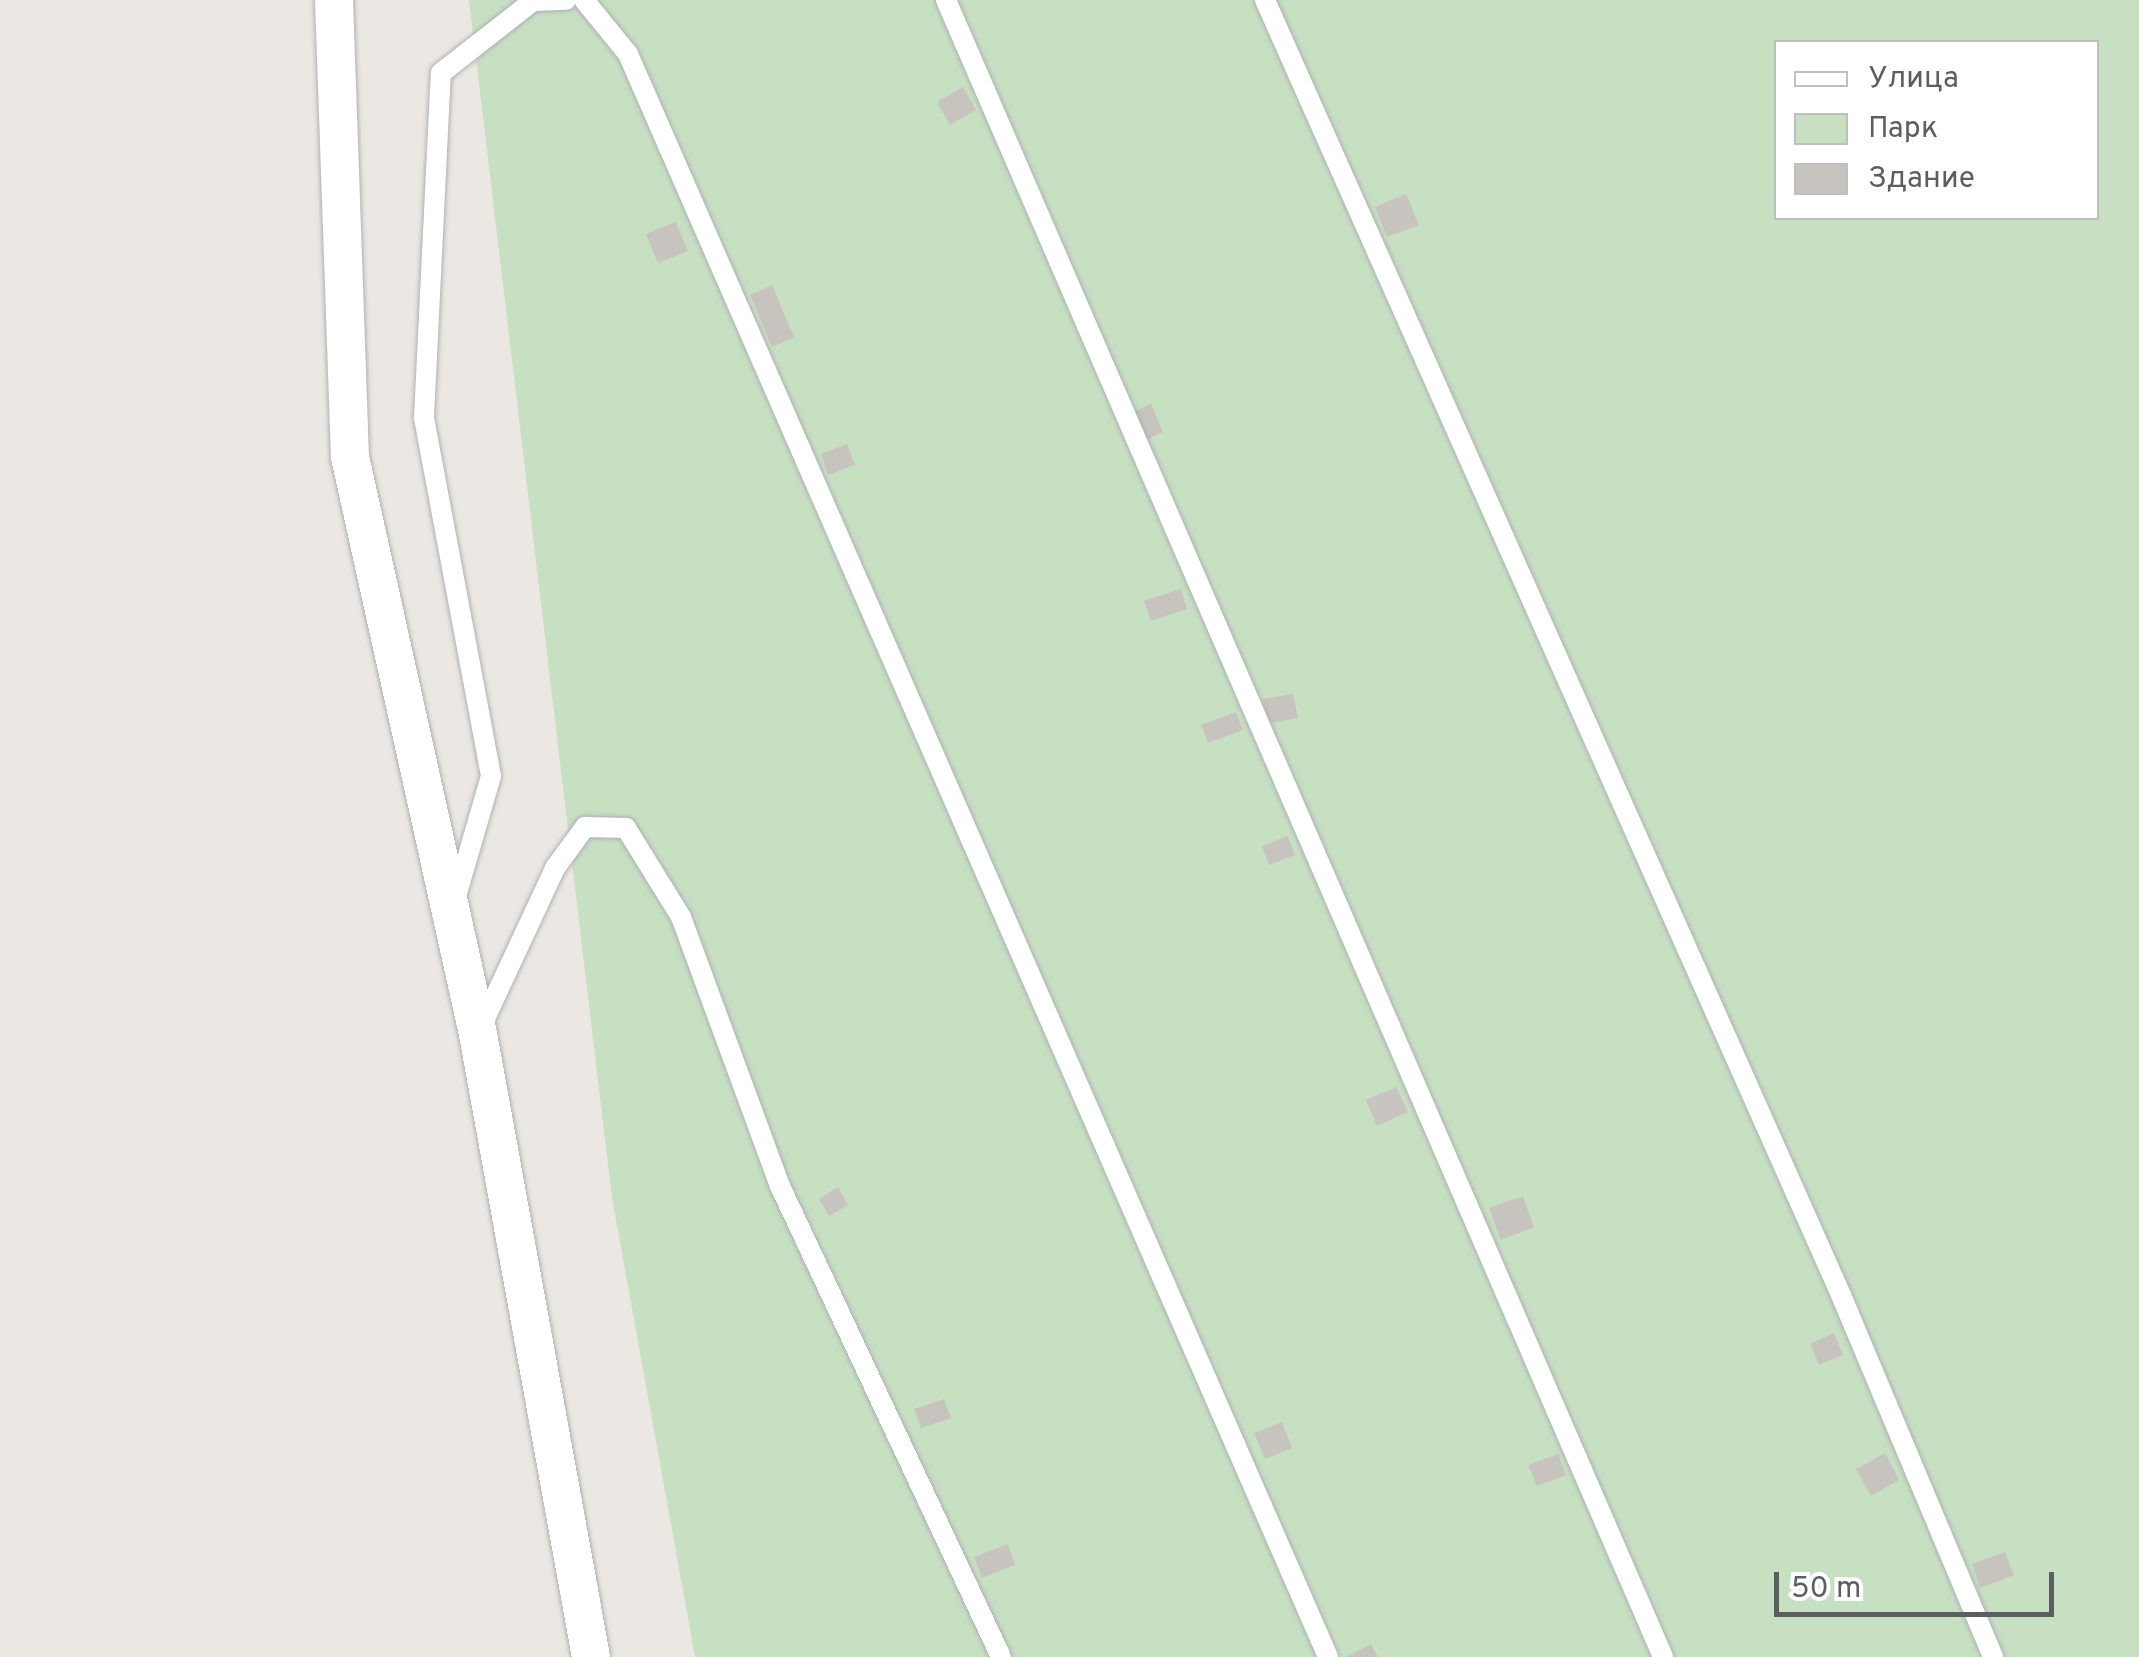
<!DOCTYPE html>
<html>
<head>
<meta charset="utf-8">
<style>
	body { margin:0 }
	#map { position:relative; width:2139px; height:1657px; overflow:hidden; background:#ebe8e3; font-family:Overpass,sans-serif }
	div>[style] { position:absolute }
	.green>* { inset:0; background:#c7e0c2 }
	.building>* { inset:0; background:#c7c3bf }
	.roads { filter:drop-shadow(0 0 2px #aeb1b3) drop-shadow(0 0 2px #aeb1b3) }
	.lane>* { height:20px; margin:-10px; padding:0 10px; transform-origin:10px; border-radius:10px; background:#fff }
	.street>* { height:38px; margin:-19px; padding:0 19px; transform-origin:19px; border-radius:19px; background:#fff }
	span { translate:-50% -50%; white-space:nowrap; text-align:center; line-height:1.15; -webkit-text-stroke:8px #fff; paint-order:stroke }
	.legend { position:absolute; left:1774px; top:40px; width:325px; height:180px; box-sizing:border-box; background:#fff; border:2px solid #bdbfc0; margin:0; padding:12px 18px; list-style:none; font-size:30px; color:#5b5f61 }
	.legend li { display:flex; align-items:center; gap:20px; height:50px }
	.legend b { width:50px; border:2px solid #bdbfc0 }
	.scale { position:absolute; left:1774px; top:1572px; width:280px; height:45px; box-sizing:border-box; border:5px solid #5b5f61; border-top:0; padding-left:12px; font-size:30px; line-height:35px; white-space:nowrap; color:#5b5f61; -webkit-text-stroke:8px #fff; paint-order:stroke }
</style>
</head>
<body>
<div id="map">
	<div class="green">
		<i style="clip-path:polygon(evenodd,469px 0,2139px 0,2139px 1657px,695px 1657px,612px 1198px,469px 0,1776px 42px,2096px 42px,2096px 218px,1776px 218px,1776px 42px)"></i>
	</div>
	<div class="building">
		<i style="clip-path:polygon(963px 87px,976px 110px,950px 125px,937px 102px)"></i>
		<i style="clip-path:polygon(1406px 194px,1419px 225px,1387px 237px,1375px 207px)"></i>
		<i style="clip-path:polygon(676px 222px,688px 251px,658px 263px,646px 234px)"></i>
		<i style="clip-path:polygon(772px 285px,794px 337px,772px 347px,750px 295px)"></i>
		<i style="clip-path:polygon(1151px 404px,1163px 432px,1145px 440px,1133px 412px)"></i>
		<i style="clip-path:polygon(847px 444px,855px 465px,828px 475px,821px 454px)"></i>
		<i style="clip-path:polygon(1181px 589px,1187px 609px,1151px 621px,1144px 601px)"></i>
		<i style="clip-path:polygon(1293px 694px,1298px 718px,1268px 723px,1263px 699px)"></i>
		<i style="clip-path:polygon(1236px 712px,1243px 730px,1208px 743px,1201px 725px)"></i>
		<i style="clip-path:polygon(1288px 836px,1295px 855px,1269px 865px,1262px 846px)"></i>
		<i style="clip-path:polygon(1396px 1087px,1408px 1112px,1377px 1126px,1366px 1100px)"></i>
		<i style="clip-path:polygon(838px 1187px,848px 1205px,829px 1216px,819px 1199px)"></i>
		<i style="clip-path:polygon(1523px 1196px,1534px 1227px,1501px 1240px,1489px 1208px)"></i>
		<i style="clip-path:polygon(1834px 1333px,1843px 1355px,1819px 1365px,1810px 1344px)"></i>
		<i style="clip-path:polygon(944px 1399px,951px 1418px,921px 1428px,914px 1409px)"></i>
		<i style="clip-path:polygon(1282px 1422px,1292px 1448px,1265px 1459px,1254px 1433px)"></i>
		<i style="clip-path:polygon(1885px 1453px,1899px 1480px,1871px 1496px,1856px 1469px)"></i>
		<i style="clip-path:polygon(1558px 1454px,1566px 1475px,1537px 1486px,1528px 1465px)"></i>
		<i style="clip-path:polygon(1008px 1544px,1015px 1565px,982px 1578px,974px 1557px)"></i>
		<i style="clip-path:polygon(2005px 1552px,2014px 1575px,1980px 1588px,1972px 1564px)"></i>
		<i style="clip-path:polygon(1371px 1644px,1378px 1657px,1346px 1657px)"></i>
	</div>
	<div class="roads">
		<div class="lane">
			<i style="left:584px;top:0;width:70px;rotate:50.8deg"></i>
			<i style="left:628px;top:54px;width:1749px;rotate:66.41deg"></i>
			<i style="left:946px;top:0;width:1805px;rotate:66.6deg"></i>
			<i style="left:1265px;top:0;width:1417px;rotate:66.02deg"></i>
			<i style="left:1841px;top:1295px;width:393px;rotate:67.2deg"></i>
			<i style="left:455px;top:900px;width:129px;rotate:-73.8deg"></i>
			<i style="left:491px;top:776px;width:365px;rotate:-100.6deg"></i>
			<i style="left:424px;top:417px;width:344px;rotate:-87.2deg"></i>
			<i style="left:441px;top:73px;width:117px;rotate:-38deg"></i>
			<i style="left:533px;top:1px;width:33px;rotate:-2deg"></i>
			<i style="left:481px;top:1027px;width:175px;rotate:-65deg"></i>
			<i style="left:555px;top:868px;width:51px;rotate:-53.8deg"></i>
			<i style="left:585px;top:827px;width:41px;rotate:1.4deg"></i>
			<i style="left:626px;top:828px;width:105px;rotate:58.3deg"></i>
			<i style="left:681px;top:917px;width:287px;rotate:69.8deg"></i>
			<i style="left:780px;top:1186px;width:520px;rotate:64.86deg"></i>
		</div>
		<div class="street">
			<i style="left:334px;top:0;width:457px;rotate:88deg"></i>
			<i style="left:350px;top:457px;width:591px;rotate:77.49deg"></i>
			<i style="left:478px;top:1034px;width:633px;rotate:79.72deg"></i>
		</div>
	</div>
	<ul class="legend">
	<li><b style="height:12px;background:#fff"></b>Улица</li>
	<li><b style="height:28px;background:#c7e0c2"></b>Парк</li>
	<li><b style="height:28px;background:#c7c3bf"></b>Здание</li>
	</ul>
	<div class="scale">50 m</div>
</div>
</body>
</html>
